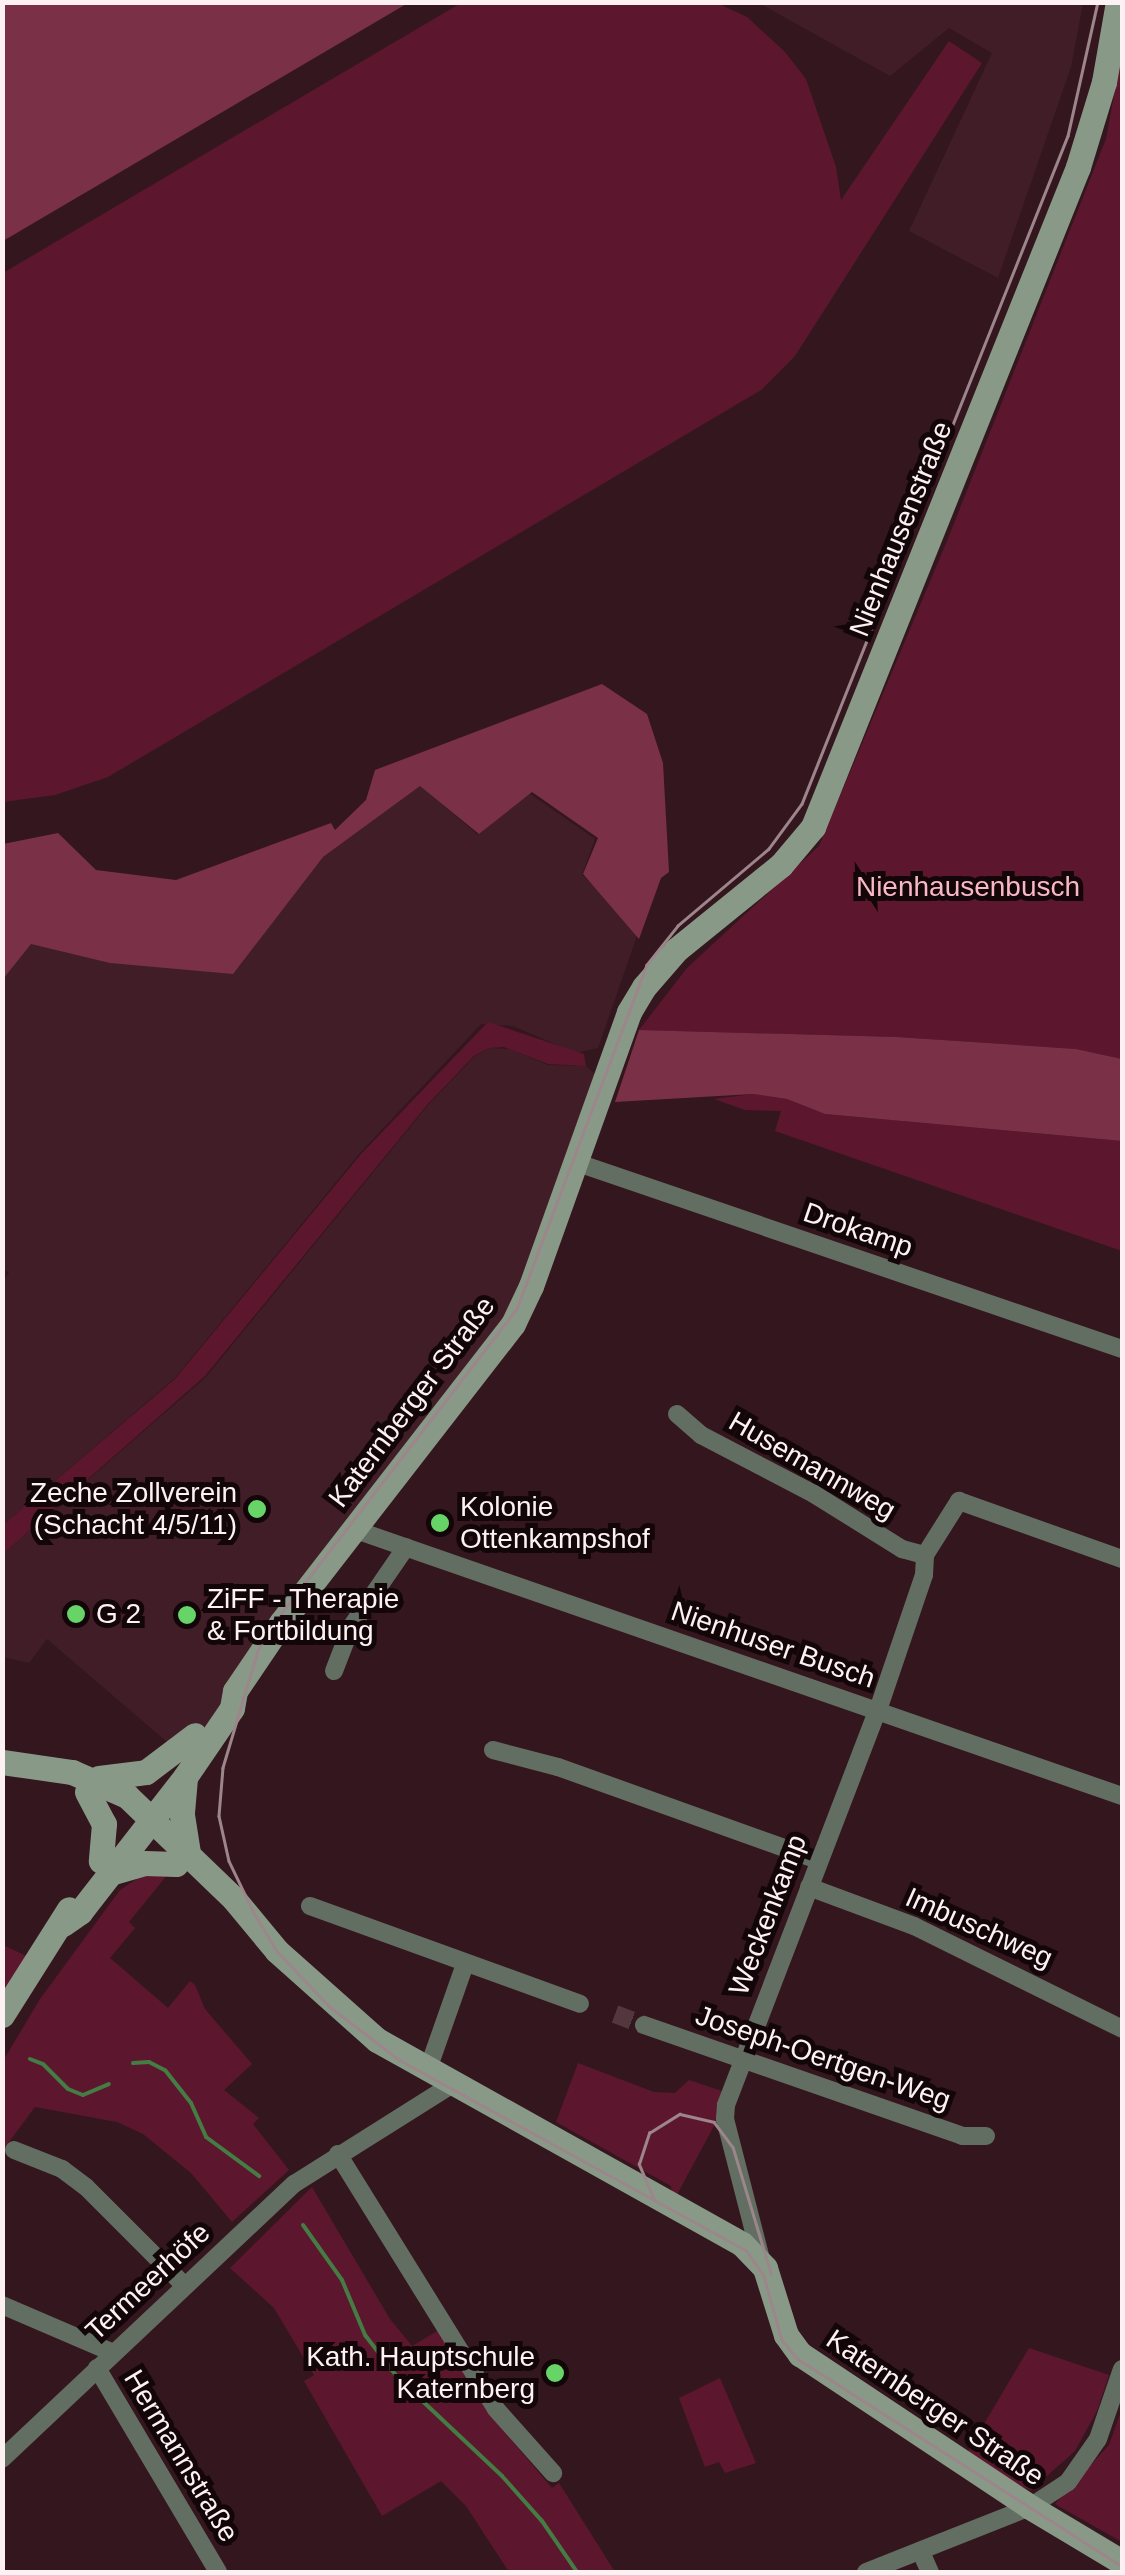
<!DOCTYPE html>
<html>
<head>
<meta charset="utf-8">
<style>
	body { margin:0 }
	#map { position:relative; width:1125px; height:2575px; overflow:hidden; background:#34161e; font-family:Arial,sans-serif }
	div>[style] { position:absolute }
	.built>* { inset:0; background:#411d27 }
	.green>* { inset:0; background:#5c172f }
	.forest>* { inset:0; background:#7a3147 }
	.stream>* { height:4px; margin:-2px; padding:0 2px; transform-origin:2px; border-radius:2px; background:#447c44 }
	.street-tunnel>* { height:18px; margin-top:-9px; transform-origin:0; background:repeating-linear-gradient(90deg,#52373e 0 18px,transparent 0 27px) }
	.street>* { height:18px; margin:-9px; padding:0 9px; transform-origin:9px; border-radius:9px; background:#636e62 }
	.secondary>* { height:25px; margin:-12.5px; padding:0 12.5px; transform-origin:12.5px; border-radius:12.5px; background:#889a87 }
	.tram>* { height:2.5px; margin:-1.25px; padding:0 1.25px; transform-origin:1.25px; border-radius:1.25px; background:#9c868b }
	.dots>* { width:28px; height:28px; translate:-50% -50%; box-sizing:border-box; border:5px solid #130609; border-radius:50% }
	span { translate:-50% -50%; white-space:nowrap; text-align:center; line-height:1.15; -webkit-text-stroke:10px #130609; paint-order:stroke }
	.street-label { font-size:28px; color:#fef1f3 }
	.park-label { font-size:28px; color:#f9b6c5 }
	.poi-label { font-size:28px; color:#fef1f3 }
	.right { translate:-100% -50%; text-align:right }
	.left { translate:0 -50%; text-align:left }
	.frame { position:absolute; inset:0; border:5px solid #fef1f3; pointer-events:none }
</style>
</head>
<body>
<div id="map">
	<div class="built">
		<i style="clip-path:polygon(759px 3px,1083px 3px,1071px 67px,998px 278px,909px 231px,992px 53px,949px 28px,890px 76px)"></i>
		<i style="clip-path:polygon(420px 785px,478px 835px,529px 793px,595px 839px,582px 875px,639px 930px,598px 1048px,576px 1053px,513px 1026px,481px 1024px,360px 1153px,175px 1378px,3px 1525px,2px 1281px,9px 1273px,2px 1268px,3px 977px,31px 941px,323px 857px)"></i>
		<i style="clip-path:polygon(489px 1048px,510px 1049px,548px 1065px,586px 1066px,600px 1079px,515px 1308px,188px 1760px,47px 1639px,29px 1663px,3px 1657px,3px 1554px,206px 1377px,429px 1104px,474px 1057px)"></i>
	</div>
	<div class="green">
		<i style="clip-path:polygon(461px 3px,717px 3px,747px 17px,785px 52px,806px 79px,836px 167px,841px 200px,949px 41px,982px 63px,795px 356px,761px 390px,108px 777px,55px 795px,3px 802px,3px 273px)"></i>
		<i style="clip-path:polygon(1122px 52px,1122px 1059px,1076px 1049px,897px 1037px,639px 1030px,687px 968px,819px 846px,947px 541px,1106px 139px)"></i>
		<i style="clip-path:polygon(488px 1022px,584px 1054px,586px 1066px,548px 1064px,504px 1047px,489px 1048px,474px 1056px,428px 1104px,205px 1376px,3px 1554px,3px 1525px,175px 1379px,361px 1154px)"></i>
		<i style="clip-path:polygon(753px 1094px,787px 1099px,825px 1114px,1122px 1141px,1122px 1251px,775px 1131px,781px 1111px,745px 1110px,714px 1099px)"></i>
		<i style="clip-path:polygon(146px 1873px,168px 1874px,129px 1922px,135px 1928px,110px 1958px,168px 2008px,190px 1981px,195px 1985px,205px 2009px,252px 2064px,224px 2090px,259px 2118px,253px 2124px,289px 2170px,232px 2222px,191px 2173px,143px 2134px,117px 2122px,35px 2107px,3px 2150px,3px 2061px,40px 1999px,120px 1890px)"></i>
		<i style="clip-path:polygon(3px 1945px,35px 1960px,3px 2011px)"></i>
		<i style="clip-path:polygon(578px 2063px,654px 2092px,675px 2093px,689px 2080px,725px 2092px,715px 2124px,673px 2202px,671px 2186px,556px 2122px)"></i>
		<i style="clip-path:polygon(312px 2187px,390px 2319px,412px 2346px,439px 2330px,496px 2422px,552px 2488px,559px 2483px,615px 2572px,509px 2572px,466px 2506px,441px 2481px,382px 2516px,304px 2381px,314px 2375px,274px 2308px,230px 2268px)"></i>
		<i style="clip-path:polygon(1029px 2348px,1109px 2375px,1097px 2411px,1075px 2451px,1031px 2490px,987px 2477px,968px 2451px)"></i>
		<i style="clip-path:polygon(720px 2378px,756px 2463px,725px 2473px,719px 2462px,705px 2467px,679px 2398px)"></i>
		<i style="clip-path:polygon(1122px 2409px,1122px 2542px,1055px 2504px,1109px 2445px)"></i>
	</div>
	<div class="forest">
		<i style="clip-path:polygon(3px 2px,408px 2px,408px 3px,3px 241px)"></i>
		<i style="clip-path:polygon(602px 684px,647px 714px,663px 763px,669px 872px,661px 878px,639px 939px,583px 874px,598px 838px,532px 792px,479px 834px,420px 786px,323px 857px,233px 974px,110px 963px,31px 944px,3px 979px,3px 844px,58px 833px,96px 870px,176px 880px,331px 823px,335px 830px,366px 800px,375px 770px)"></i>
		<i style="clip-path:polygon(639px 1030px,897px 1037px,1076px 1049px,1122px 1059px,1122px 1141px,825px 1114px,787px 1099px,753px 1094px,615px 1102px)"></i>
	</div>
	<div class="stream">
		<i style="left:30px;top:2059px;width:14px;rotate:21deg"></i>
		<i style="left:43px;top:2064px;width:35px;rotate:45deg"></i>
		<i style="left:68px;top:2089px;width:16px;rotate:22deg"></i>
		<i style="left:83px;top:2095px;width:28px;rotate:-23deg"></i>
		<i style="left:133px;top:2063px;width:16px;rotate:-4deg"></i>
		<i style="left:149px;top:2062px;width:18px;rotate:27deg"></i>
		<i style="left:165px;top:2070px;width:42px;rotate:51.8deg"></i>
		<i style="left:191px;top:2103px;width:37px;rotate:66deg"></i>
		<i style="left:206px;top:2137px;width:66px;rotate:36.3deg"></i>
		<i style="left:303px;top:2225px;width:67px;rotate:54.7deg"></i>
		<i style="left:342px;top:2280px;width:60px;rotate:67.3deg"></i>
		<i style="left:365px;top:2335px;width:54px;rotate:52.5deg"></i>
		<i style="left:398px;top:2378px;width:143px;rotate:43.3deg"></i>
		<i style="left:502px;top:2476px;width:60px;rotate:48.4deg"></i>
		<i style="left:542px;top:2521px;width:62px;rotate:55.5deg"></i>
	</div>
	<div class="street-tunnel">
		<i style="left:615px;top:2014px;width:31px;rotate:21deg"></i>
	</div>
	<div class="street">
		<i style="left:575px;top:1162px;width:578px;rotate:18.87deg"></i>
		<i style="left:677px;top:1414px;width:32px;rotate:41deg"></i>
		<i style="left:701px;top:1435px;width:127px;rotate:27.6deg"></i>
		<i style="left:814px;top:1494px;width:104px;rotate:32deg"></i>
		<i style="left:902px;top:1549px;width:24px;rotate:15deg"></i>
		<i style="left:353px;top:1529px;width:814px;rotate:19.15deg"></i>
		<i style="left:334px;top:1671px;width:47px;rotate:-68.9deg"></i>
		<i style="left:351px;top:1627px;width:97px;rotate:-55.5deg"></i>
		<i style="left:493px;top:1750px;width:67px;rotate:14.7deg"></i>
		<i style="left:558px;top:1767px;width:276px;rotate:19.7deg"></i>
		<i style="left:809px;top:1887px;width:112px;rotate:20.4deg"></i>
		<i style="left:914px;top:1926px;width:232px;rotate:26.3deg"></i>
		<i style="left:310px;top:1906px;width:287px;rotate:19.9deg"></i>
		<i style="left:644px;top:2025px;width:337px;rotate:19.2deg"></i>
		<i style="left:962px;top:2136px;width:24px"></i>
		<i style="left:427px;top:2072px;width:114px;rotate:-70.6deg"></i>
		<i style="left:14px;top:2150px;width:52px;rotate:21.6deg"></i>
		<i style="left:62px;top:2169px;width:30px;rotate:37deg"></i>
		<i style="left:86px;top:2187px;width:139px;rotate:45deg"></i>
		<i style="left:338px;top:2154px;width:300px;rotate:58.2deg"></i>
		<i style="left:496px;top:2409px;width:86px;rotate:48.3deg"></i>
		<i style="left:762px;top:2263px;width:149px;rotate:-104.4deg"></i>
		<i style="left:725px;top:2119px;width:14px;rotate:-86deg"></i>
		<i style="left:726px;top:2105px;width:423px;rotate:-69deg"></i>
		<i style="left:878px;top:1710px;width:143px;rotate:-71.2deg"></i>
		<i style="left:924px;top:1575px;width:20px;rotate:-87deg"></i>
		<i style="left:925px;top:1555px;width:64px;rotate:-57.8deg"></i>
		<i style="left:959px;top:1501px;width:173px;rotate:19.6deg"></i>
		<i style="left:2px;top:2305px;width:119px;rotate:23.3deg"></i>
		<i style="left:97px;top:2368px;width:237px;rotate:59.3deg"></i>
		<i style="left:2px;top:2459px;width:401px;rotate:-43.3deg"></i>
		<i style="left:294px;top:2184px;width:186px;rotate:-32.2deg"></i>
		<i style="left:921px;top:2552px;width:22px;rotate:66deg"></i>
		<i style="left:866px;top:2572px;width:176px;rotate:-21.6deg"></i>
		<i style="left:1030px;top:2507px;width:45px;rotate:-33.3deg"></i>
		<i style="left:1068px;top:2482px;width:52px;rotate:-55.1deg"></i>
		<i style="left:1098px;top:2439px;width:74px;rotate:-71.1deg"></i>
	</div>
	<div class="secondary">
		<i style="left:2px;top:1762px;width:71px;rotate:8.1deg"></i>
		<i style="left:72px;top:1772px;width:60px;rotate:23.6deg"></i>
		<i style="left:127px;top:1796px;width:149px;rotate:43.9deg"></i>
		<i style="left:234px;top:1899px;width:67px;rotate:50.4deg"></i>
		<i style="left:277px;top:1951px;width:134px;rotate:41.7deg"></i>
		<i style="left:377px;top:2040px;width:418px;rotate:29.2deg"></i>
		<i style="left:742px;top:2244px;width:33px;rotate:46deg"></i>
		<i style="left:765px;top:2268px;width:70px;rotate:72.6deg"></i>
		<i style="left:786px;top:2335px;width:24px;rotate:54deg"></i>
		<i style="left:800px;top:2354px;width:276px;rotate:33.6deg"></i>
		<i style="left:1030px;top:2507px;width:107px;rotate:30.9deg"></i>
		<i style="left:99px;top:1778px;width:47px;rotate:-7.3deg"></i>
		<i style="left:146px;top:1772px;width:61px;rotate:-37.1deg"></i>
		<i style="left:185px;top:1778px;width:37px;rotate:95deg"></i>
		<i style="left:182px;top:1815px;width:37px;rotate:81deg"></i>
		<i style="left:87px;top:1792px;width:36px;rotate:62deg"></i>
		<i style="left:104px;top:1824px;width:37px;rotate:95deg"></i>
		<i style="left:110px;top:1873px;width:36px;rotate:-16deg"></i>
		<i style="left:145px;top:1863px;width:31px;rotate:2deg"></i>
		<i style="left:63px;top:1924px;width:21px;rotate:-35deg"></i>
		<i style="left:80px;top:1912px;width:171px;rotate:-52.1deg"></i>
		<i style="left:185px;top:1777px;width:83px;rotate:-55.7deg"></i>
		<i style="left:232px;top:1708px;width:17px;rotate:-80deg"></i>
		<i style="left:235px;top:1691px;width:82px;rotate:-55.9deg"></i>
		<i style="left:281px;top:1623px;width:378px;rotate:-52.2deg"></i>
		<i style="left:513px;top:1324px;width:42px;rotate:-64.7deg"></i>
		<i style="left:531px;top:1286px;width:291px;rotate:-70.3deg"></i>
		<i style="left:629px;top:1012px;width:29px;rotate:-59deg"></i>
		<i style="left:644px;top:987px;width:49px;rotate:-49.1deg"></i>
		<i style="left:676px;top:950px;width:135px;rotate:-39deg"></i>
		<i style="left:781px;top:865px;width:50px;rotate:-49.9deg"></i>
		<i style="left:813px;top:827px;width:711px;rotate:-68.12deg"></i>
		<i style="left:1078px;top:167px;width:89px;rotate:-73deg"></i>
		<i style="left:1104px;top:82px;width:81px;rotate:-80.1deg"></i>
		<i style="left:2px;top:2015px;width:125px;rotate:-57.7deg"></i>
	</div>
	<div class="tram">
		<i style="left:1098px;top:2px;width:137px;rotate:102.6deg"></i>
		<i style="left:1068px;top:136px;width:719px;rotate:111.71deg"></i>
		<i style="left:802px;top:804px;width:56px;rotate:126.3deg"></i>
		<i style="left:769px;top:849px;width:119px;rotate:139.8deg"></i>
		<i style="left:678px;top:926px;width:50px;rotate:128.5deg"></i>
		<i style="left:647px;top:965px;width:368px;rotate:110.7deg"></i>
		<i style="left:517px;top:1309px;width:388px;rotate:127.7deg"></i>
		<i style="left:280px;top:1616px;width:41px;rotate:122.2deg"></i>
		<i style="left:258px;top:1651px;width:122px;rotate:106.7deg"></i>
		<i style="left:223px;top:1768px;width:48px;rotate:94.8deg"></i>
		<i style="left:219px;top:1816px;width:46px;rotate:77.5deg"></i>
		<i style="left:229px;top:1861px;width:58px;rotate:64.3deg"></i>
		<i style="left:254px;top:1913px;width:44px;rotate:58.8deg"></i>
		<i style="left:277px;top:1951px;width:76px;rotate:46.6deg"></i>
		<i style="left:329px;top:2006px;width:87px;rotate:37.5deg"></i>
		<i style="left:398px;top:2059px;width:397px;rotate:28.8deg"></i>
		<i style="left:746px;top:2250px;width:32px;rotate:55deg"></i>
		<i style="left:764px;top:2276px;width:66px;rotate:74.3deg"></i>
		<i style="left:782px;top:2340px;width:25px;rotate:50deg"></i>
		<i style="left:798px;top:2359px;width:384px;rotate:32.6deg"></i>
		<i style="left:654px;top:2200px;width:39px;rotate:-113deg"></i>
		<i style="left:639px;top:2164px;width:33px;rotate:-72deg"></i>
		<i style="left:649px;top:2133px;width:36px;rotate:-32deg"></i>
		<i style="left:680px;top:2114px;width:35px;rotate:13deg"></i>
		<i style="left:714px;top:2122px;width:31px;rotate:53deg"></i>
		<i style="left:733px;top:2147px;width:132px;rotate:73.2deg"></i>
	</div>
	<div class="dots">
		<i style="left:257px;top:1509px;background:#66d466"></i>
		<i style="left:440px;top:1523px;background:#66d466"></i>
		<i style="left:76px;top:1614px;background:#66d466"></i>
		<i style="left:187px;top:1615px;background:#66d466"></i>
		<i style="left:555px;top:2373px;background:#66d466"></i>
	</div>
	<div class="street-label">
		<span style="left:901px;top:529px;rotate:-68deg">Nienhausenstraße</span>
		<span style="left:858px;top:1230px;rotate:19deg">Drokamp</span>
		<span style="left:412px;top:1402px;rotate:-53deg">Katernberger Straße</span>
		<span style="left:812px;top:1466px;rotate:30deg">Husemannweg</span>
		<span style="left:773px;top:1645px;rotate:19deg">Nienhuser Busch</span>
		<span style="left:768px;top:1915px;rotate:-69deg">Weckenkamp</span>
		<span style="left:979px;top:1928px;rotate:24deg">Imbuschweg</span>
		<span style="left:823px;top:2058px;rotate:19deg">Joseph-Oertgen-Weg</span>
		<span style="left:148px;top:2282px;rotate:-43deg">Termeerhöfe</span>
		<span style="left:935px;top:2408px;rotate:34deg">Katernberger Straße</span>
		<span style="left:181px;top:2456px;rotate:59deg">Hermannstraße</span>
	</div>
	<div class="park-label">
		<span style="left:968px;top:887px">Nienhausenbusch</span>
	</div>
	<div class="poi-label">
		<span class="right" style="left:237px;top:1509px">Zeche Zollverein<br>(Schacht 4/5/11)</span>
		<span class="left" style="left:460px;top:1523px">Kolonie<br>Ottenkampshof</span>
		<span class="left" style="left:207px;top:1615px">ZiFF - Therapie<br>&amp; Fortbildung</span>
		<span class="left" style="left:96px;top:1614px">G 2</span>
		<span class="right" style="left:535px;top:2373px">Kath. Hauptschule<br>Katernberg</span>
	</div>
	<div class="frame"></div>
</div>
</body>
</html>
